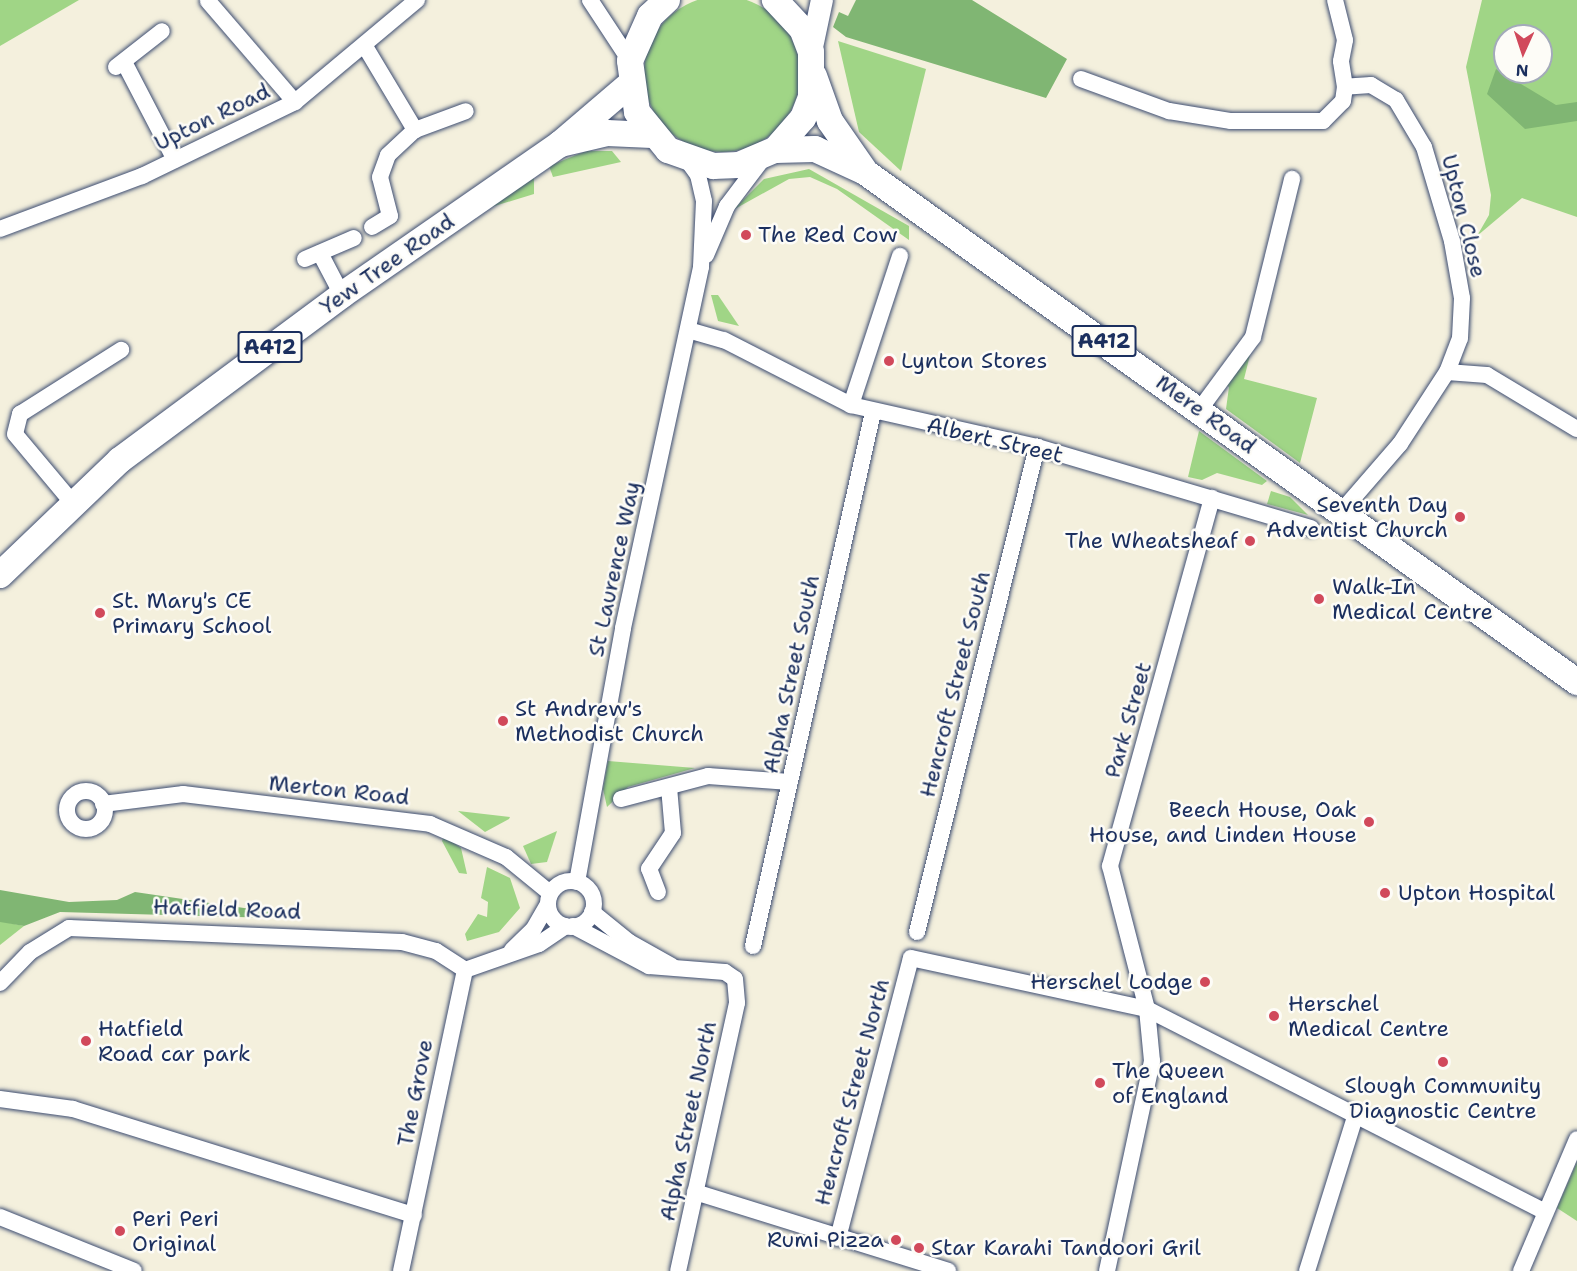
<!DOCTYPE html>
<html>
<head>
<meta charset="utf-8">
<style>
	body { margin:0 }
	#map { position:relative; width:1577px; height:1271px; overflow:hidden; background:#f4f0dd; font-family:"Shantell Sans",sans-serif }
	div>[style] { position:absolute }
	.green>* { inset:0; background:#a0d586 }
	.round { border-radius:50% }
	.forest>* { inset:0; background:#80b673 }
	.roads { filter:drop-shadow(0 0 2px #3c4c71) drop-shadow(0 0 2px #3c4c71) }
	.minor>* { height:16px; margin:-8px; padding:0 8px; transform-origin:8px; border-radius:8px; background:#fff }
	.minor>.ring { margin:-8px; padding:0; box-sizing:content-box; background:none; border:16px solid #fff; border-radius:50% }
	.secondary>* { height:22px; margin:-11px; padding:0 11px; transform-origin:11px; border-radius:11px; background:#fff }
	.primary>* { height:26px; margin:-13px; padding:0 13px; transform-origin:13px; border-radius:13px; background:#fff }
	.dots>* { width:16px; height:16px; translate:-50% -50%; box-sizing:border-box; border:3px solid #fdfcf7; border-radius:50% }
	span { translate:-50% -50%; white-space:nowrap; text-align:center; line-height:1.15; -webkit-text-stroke:5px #fdfcf7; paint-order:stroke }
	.shield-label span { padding:2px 4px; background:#fdfcf7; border:2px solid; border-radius:4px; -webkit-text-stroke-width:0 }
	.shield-label { font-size:21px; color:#1b2f5e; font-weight:700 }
	.street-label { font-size:22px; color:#1b2f5e }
	.poi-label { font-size:22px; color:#1b2f5e }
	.left { translate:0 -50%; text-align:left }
	.right { translate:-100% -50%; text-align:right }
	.north { position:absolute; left:1493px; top:24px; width:60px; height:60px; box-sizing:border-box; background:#fdfcf7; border:2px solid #a3aaba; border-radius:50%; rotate:183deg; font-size:16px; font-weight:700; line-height:24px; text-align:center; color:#1b2f5e }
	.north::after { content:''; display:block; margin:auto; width:21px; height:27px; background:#d1495b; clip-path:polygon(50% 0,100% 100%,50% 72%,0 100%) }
</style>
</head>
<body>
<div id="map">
	<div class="green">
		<i class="round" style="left:644px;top:-4px;width:156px;height:156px"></i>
		<i style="clip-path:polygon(0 0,79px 0,0 46px)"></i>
		<i style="clip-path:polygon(evenodd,1482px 0,1577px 0,1577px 217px,1522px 198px,1477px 236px,1489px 215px,1491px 195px,1466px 67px,1482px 0,1505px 36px,1541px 36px,1541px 72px,1505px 72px,1505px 36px)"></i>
		<i style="clip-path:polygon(838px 41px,926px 69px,901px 171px,859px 132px)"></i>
		<i style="clip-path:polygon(586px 151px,612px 151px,621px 162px,553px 177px,549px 166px)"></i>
		<i style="clip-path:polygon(809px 169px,909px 226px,909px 240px,837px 189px,810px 177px,789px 179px,733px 210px,764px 179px)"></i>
		<i style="clip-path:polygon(534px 178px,534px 194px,488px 208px)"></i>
		<i style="clip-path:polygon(711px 295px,718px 295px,739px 326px,718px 321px)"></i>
		<i style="clip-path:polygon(1253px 343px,1244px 379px,1317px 398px,1300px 463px,1226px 409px,1229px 387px,1223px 383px)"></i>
		<i style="clip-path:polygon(1199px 431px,1267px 481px,1262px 485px,1217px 473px,1202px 480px,1188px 477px)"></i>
		<i style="clip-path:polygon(1271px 491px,1290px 497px,1308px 515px,1267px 504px)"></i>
		<i style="clip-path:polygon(608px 761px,695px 768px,628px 787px,607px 807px,603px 789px)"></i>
		<i style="clip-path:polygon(458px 811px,510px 817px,509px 819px,485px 832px)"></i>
		<i style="clip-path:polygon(557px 831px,547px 862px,531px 864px,523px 846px)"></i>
		<i style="clip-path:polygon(444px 836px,461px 848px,467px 874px,459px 873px,442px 841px)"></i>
		<i style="clip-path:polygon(487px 867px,510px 878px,520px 908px,499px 932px,467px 941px,465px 934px,478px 914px,487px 917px,488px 902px,481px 898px)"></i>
		<i style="clip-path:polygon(0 921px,24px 926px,0 945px)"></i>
		<i style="clip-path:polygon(1577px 1162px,1577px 1221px,1557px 1208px)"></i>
	</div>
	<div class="forest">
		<i style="clip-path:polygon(856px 0,972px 0,1067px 59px,1046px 98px,846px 37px,833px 27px,839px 12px,848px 16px)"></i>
		<i style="clip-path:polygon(1496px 69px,1556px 105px,1577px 102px,1577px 121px,1525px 129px,1487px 94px)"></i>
		<i style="clip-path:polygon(0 890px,69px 902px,117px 900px,135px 892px,271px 912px,271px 918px,60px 912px,24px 926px,0 922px)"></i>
	</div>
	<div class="roads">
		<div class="minor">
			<i style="left:590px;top:0;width:73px;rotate:56.7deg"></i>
			<i style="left:208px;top:1px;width:133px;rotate:49.3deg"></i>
			<i style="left:366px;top:48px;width:96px;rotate:59.1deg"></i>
			<i style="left:124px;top:62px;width:110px;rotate:62.5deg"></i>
			<i style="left:116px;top:67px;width:58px;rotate:-38deg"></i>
			<i style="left:1081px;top:79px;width:94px;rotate:20deg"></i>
			<i style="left:1169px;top:111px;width:63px;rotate:9.2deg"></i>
			<i style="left:1231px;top:121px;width:92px"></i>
			<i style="left:1323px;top:121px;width:28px;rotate:-45deg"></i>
			<i style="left:1343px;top:101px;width:14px;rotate:-82deg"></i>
			<i style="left:1345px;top:87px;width:26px;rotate:-99deg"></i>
			<i style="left:1341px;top:61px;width:21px;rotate:-79deg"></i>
			<i style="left:1345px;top:40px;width:41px;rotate:-104deg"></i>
			<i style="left:372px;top:227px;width:21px;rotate:-31deg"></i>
			<i style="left:390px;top:216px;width:40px;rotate:-104.4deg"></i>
			<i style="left:380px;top:177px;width:23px;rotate:-70deg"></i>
			<i style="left:388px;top:155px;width:37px;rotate:-43deg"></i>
			<i style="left:415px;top:130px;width:54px;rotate:-20.4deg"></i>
			<i style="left:0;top:229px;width:152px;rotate:-20.5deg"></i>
			<i style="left:142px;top:176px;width:170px;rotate:-25.8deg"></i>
			<i style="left:295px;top:102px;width:159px;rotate:-39.9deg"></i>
			<i style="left:320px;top:253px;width:47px;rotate:62.4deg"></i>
			<i style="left:706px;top:255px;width:53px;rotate:-66.8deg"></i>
			<i style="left:727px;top:206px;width:61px;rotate:-52.9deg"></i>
			<i style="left:305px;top:259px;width:53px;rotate:-23.2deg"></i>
			<i style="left:688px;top:330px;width:37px;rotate:16deg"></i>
			<i style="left:724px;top:340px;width:143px;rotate:27.1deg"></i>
			<i style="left:851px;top:405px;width:191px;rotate:12.7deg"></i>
			<i style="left:1037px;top:447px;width:286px;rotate:16.5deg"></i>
			<i style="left:1447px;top:372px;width:40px;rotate:4.3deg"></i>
			<i style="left:1487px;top:375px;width:105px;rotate:31deg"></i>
			<i style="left:851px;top:405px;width:157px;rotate:-71.8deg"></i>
			<i style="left:1200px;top:409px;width:89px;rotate:-53.6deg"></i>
			<i style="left:1253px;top:337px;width:163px;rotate:-76.1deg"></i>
			<i style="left:71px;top:501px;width:87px;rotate:-129.9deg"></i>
			<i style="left:15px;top:434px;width:21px;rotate:-76deg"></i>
			<i style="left:20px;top:414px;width:120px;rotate:-32.4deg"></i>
			<i style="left:1341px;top:512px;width:90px;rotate:-49.1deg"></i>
			<i style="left:1400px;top:444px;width:86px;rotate:-56.9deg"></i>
			<i style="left:1447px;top:372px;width:36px;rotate:-69deg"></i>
			<i style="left:1460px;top:338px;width:40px;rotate:-87.1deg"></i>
			<i style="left:1462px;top:298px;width:58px;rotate:-100deg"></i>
			<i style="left:1452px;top:241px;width:98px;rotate:-106.6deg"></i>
			<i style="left:1424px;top:147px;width:55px;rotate:-120.8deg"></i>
			<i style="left:1396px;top:100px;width:29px;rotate:-149deg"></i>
			<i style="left:1371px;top:85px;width:26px;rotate:176deg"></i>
			<i class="ring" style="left:67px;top:791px;width:22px;height:22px"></i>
			<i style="left:621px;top:799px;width:90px;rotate:-14.8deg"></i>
			<i style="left:708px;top:776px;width:82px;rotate:4.2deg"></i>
			<i style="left:103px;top:804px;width:81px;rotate:-7.1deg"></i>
			<i style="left:183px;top:794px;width:249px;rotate:6.9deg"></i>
			<i style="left:430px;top:824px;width:83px;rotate:23.5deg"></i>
			<i style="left:506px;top:857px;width:57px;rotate:39.3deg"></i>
			<i class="ring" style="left:548px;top:881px;width:30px;height:30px"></i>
			<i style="left:577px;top:882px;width:258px;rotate:-79.7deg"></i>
			<i style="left:623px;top:628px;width:369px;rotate:-77.8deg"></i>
			<i style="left:701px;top:267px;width:66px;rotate:-87.4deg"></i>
			<i style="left:704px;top:201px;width:27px;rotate:-103deg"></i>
			<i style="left:698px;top:175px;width:19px;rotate:-126deg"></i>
			<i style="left:658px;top:892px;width:25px;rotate:-111deg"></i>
			<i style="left:649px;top:869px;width:43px;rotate:-56.3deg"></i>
			<i style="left:673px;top:833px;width:46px;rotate:-95deg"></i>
			<i style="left:592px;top:912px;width:48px;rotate:39deg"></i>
			<i style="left:629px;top:942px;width:49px;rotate:29.2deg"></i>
			<i style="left:573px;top:926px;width:86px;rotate:27.8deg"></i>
			<i style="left:649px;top:966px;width:76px;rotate:4.5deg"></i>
			<i style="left:725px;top:972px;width:12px;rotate:35deg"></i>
			<i style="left:735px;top:979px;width:24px;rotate:85deg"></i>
			<i style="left:737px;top:1003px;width:274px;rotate:102.4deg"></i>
			<i style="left:917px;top:932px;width:500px;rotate:-76.1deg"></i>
			<i style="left:753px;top:946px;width:547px;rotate:-77.33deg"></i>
			<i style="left:512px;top:950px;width:29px;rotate:-44deg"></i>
			<i style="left:533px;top:930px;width:30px;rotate:-60deg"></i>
			<i style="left:0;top:983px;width:43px;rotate:-45.9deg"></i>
			<i style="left:30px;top:952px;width:46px;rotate:-31.6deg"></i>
			<i style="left:69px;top:928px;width:333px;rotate:2.4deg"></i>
			<i style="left:402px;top:942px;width:35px;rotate:15deg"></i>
			<i style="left:436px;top:951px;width:35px;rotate:33deg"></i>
			<i style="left:0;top:1099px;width:74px;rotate:7.8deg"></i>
			<i style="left:73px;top:1109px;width:357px;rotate:17.3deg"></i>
			<i style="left:695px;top:1192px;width:265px;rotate:17.3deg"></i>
			<i style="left:0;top:1217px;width:144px;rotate:21.9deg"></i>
			<i style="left:838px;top:1238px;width:289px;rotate:-75.4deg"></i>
			<i style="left:911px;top:958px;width:241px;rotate:12.2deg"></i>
			<i style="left:1147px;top:1009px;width:445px;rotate:27deg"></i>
			<i style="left:401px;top:1271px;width:308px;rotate:-78deg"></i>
			<i style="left:465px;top:970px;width:78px;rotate:-19.4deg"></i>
			<i style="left:539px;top:944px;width:32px;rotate:-34deg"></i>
			<i style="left:1107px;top:1271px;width:215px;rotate:-77.9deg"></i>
			<i style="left:1152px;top:1061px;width:52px;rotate:-95.5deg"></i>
			<i style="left:1147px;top:1009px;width:148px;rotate:-104.5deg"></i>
			<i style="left:1110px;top:866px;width:382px;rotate:-74.5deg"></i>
			<i style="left:1307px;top:1271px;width:164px;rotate:-72.7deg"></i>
			<i style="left:1521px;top:1271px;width:143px;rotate:-67deg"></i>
		</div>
		<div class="secondary">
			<i style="left:811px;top:52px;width:53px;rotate:-78.1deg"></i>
		</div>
		<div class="primary">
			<i style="left:667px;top:0;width:23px;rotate:137deg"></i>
			<i style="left:650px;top:16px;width:49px;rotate:114deg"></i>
			<i style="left:630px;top:61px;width:51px;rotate:82.2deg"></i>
			<i style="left:637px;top:112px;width:49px;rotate:50.8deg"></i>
			<i style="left:668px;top:150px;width:48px;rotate:19.6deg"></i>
			<i style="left:713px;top:166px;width:26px;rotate:-2deg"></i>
			<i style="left:739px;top:165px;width:39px;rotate:-23deg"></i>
			<i style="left:775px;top:150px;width:43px;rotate:-48.8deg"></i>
			<i style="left:803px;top:118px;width:22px;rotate:-69deg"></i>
			<i style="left:811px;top:97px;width:45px;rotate:-90deg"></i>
			<i style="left:811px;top:52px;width:25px;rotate:-111deg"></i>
			<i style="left:802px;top:29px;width:40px;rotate:-133deg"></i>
			<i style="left:814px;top:76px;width:48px;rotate:70.4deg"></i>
			<i style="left:830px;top:121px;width:60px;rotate:55.2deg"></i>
			<i style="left:560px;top:144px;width:48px;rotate:-13.2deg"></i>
			<i style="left:607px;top:133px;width:45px;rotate:2.5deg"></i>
			<i style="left:775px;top:150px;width:40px;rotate:-1.4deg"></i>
			<i style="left:815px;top:149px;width:55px;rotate:24.7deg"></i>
			<i style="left:865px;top:172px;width:876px;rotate:35.61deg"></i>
			<i style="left:0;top:575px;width:166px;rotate:-43.8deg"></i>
			<i style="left:120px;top:460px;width:277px;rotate:-36.6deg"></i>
			<i style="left:342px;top:295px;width:265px;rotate:-34.7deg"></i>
			<i style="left:560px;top:144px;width:91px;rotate:-40.5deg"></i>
		</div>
	</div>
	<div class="dots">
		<i style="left:746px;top:235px;background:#d1495b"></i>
		<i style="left:889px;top:361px;background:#d1495b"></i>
		<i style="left:1460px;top:517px;background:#d1495b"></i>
		<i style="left:1250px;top:541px;background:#d1495b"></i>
		<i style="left:1319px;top:599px;background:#d1495b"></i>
		<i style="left:100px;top:613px;background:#d1495b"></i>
		<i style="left:503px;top:721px;background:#d1495b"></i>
		<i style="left:1369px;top:822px;background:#d1495b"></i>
		<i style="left:1385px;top:893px;background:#d1495b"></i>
		<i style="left:1205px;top:982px;background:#d1495b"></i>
		<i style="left:1274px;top:1016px;background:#d1495b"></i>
		<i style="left:86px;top:1041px;background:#d1495b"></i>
		<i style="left:1443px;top:1062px;background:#d1495b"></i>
		<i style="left:1100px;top:1083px;background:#d1495b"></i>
		<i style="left:120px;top:1231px;background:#d1495b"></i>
		<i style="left:896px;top:1240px;background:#d1495b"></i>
		<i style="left:919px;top:1248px;background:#d1495b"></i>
	</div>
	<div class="shield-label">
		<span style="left:1104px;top:341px">A412</span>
		<span style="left:270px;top:347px">A412</span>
	</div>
	<div class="street-label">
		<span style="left:212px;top:117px;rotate:-26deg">Upton Road</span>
		<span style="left:1464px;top:216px;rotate:76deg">Upton Close</span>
		<span style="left:387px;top:264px;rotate:-35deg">Yew Tree Road</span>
		<span style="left:1206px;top:414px;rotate:36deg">Mere Road</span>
		<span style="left:995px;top:440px;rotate:13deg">Albert Street</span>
		<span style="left:614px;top:569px;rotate:-78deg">St Laurence Way</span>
		<span style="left:791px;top:674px;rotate:-78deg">Alpha Street South</span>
		<span style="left:955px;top:684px;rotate:-76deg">Hencroft Street South</span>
		<span style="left:1128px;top:720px;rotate:-74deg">Park Street</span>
		<span style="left:339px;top:790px;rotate:6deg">Merton Road</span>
		<span style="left:227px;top:909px;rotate:2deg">Hatfield Road</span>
		<span style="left:852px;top:1092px;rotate:-75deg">Hencroft Street North</span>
		<span style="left:415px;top:1093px;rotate:-79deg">The Grove</span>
		<span style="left:688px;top:1121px;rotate:-78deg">Alpha Street North</span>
	</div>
	<div class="poi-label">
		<span class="left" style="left:758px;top:235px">The Red Cow</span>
		<span class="left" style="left:901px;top:361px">Lynton Stores</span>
		<span class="right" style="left:1448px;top:517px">Seventh Day<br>Adventist Church</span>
		<span class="right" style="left:1238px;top:541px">The Wheatsheaf</span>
		<span class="left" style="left:1332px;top:599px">Walk-In<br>Medical Centre</span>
		<span class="left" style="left:112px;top:613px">St. Mary's CE<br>Primary School</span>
		<span class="left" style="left:515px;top:721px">St Andrew's<br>Methodist Church</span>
		<span class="right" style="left:1357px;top:822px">Beech House, Oak<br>House, and Linden House</span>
		<span class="left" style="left:1398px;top:893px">Upton Hospital</span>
		<span class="right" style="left:1193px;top:982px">Herschel Lodge</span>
		<span class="left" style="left:1288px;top:1016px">Herschel<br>Medical Centre</span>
		<span class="left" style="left:98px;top:1041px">Hatfield<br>Road car park</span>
		<span class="left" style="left:1112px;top:1083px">The Queen<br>of England</span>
		<span style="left:1443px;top:1098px">Slough Community<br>Diagnostic Centre</span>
		<span class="left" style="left:132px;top:1231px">Peri Peri<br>Original</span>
		<span class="right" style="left:884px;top:1240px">Rumi Pizza</span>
		<span class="left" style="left:931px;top:1248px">Star Karahi Tandoori Gril</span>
	</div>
	<div class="north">N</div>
</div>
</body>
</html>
